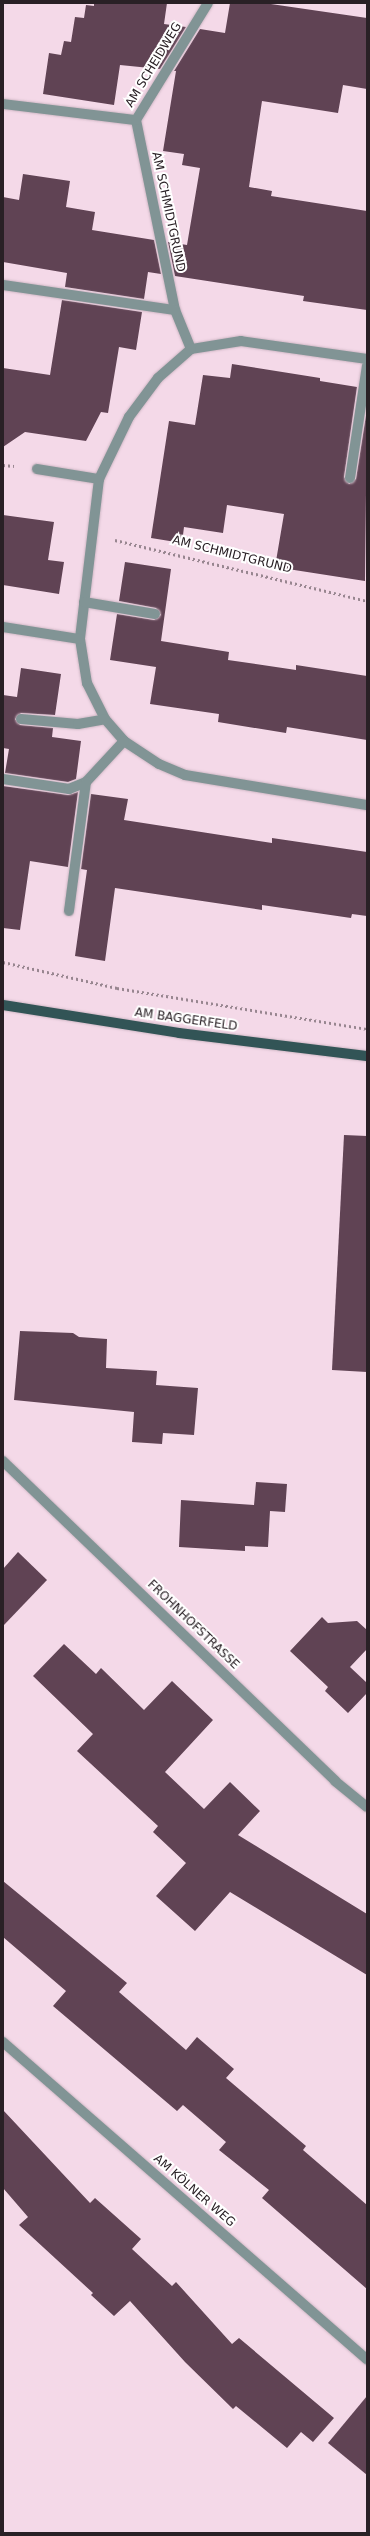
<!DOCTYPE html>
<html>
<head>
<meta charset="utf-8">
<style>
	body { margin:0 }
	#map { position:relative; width:370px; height:2536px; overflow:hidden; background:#f4d9e8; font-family:"DejaVu Sans",sans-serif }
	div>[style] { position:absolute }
	.building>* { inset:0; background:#604354 }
	.path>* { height:2.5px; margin-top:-1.25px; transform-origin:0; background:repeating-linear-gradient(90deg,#988690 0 2px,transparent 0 5px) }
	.roads { filter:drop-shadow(0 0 1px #cfb8c5) drop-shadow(0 0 1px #cfb8c5) }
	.minor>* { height:10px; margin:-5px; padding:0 5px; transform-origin:5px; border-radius:5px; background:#819495 }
	.major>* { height:10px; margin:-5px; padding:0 5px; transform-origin:5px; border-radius:5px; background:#325456 }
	span { translate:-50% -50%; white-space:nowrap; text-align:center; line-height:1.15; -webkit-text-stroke:4px #fff; paint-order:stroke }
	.street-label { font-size:12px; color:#292025 }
	.frame { position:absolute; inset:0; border:4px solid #292025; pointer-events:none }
</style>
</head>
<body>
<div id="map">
	<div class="building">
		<i style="clip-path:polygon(94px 3px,167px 3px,164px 24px,186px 27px,160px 69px,120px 65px,114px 105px,43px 94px,49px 53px,61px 55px,64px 41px,71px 42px,75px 17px,84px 18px,86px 5px,94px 6px)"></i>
		<i style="clip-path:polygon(230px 3px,264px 3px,367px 18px,367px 89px,343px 85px,338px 113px,262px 101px,249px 187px,272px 191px,271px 196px,367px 211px,367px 310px,303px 301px,304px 296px,175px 276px,168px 242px,187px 245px,200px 168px,182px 165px,184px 154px,163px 151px,176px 71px,174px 71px,200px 29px,225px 33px)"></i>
		<i style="clip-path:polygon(23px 174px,70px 181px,66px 207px,95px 212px,92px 230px,154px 240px,161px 274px,148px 272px,144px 299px,65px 287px,67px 273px,3px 262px,3px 197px,19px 200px)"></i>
		<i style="clip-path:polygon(62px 300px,142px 312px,136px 350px,119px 347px,108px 413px,101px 412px,86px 441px,25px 432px,3px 447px,3px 368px,50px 375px)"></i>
		<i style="clip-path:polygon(232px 364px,320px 378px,320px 381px,357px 387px,344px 477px,349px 484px,356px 479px,367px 409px,365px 581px,275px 567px,284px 514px,227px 505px,223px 533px,184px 527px,182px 543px,151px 538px,169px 421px,195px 425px,203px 375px,230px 378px)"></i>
		<i style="clip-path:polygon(3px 515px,54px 522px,48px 560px,64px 562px,59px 594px,3px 585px)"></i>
		<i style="clip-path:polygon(125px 562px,171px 569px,161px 641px,229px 652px,228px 660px,296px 670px,296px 665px,367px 676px,367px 740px,287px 727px,286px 733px,218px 722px,219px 714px,150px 704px,156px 667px,110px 660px,117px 614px,154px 620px,161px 615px,156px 608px,119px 601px)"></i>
		<i style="clip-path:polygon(21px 668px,61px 674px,55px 715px,21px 713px,15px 719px,20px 725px,53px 728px,52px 737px,81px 741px,76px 779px,68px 782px,5px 773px,9px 749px,3px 748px,3px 695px,17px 697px)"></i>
		<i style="clip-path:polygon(3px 786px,68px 795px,78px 792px,68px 867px,30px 861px,20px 930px,3px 928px)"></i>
		<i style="clip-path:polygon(91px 794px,128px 799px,124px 820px,272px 843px,272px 838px,367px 852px,367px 916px,352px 914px,351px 918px,262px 905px,262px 910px,115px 888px,105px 961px,75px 956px,87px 870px,81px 869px)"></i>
		<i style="clip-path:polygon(344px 1135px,367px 1136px,367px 1372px,332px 1370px)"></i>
		<i style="clip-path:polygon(20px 1331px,73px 1333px,79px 1337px,107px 1339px,106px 1368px,157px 1371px,156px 1385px,198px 1388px,194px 1435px,163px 1433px,162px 1444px,132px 1442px,134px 1412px,14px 1400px)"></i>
		<i style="clip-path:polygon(256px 1482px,287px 1484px,285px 1512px,270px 1511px,268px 1547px,245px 1546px,245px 1551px,179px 1547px,181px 1500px,254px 1505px)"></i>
		<i style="clip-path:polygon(18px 1552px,47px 1580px,3px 1626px,3px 1569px)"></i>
		<i style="clip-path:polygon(322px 1617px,328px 1623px,357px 1621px,367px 1630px,367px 1649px,350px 1667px,367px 1683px,367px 1693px,348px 1713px,325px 1691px,328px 1687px,290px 1651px)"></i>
		<i style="clip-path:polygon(64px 1644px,96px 1674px,101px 1668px,144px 1710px,172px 1681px,213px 1720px,165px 1772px,204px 1809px,230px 1782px,260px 1811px,238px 1835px,367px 1914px,367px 1975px,230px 1892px,195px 1931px,156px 1896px,186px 1863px,153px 1832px,158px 1826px,77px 1751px,93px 1734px,33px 1676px)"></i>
		<i style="clip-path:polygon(3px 1881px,127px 1983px,119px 1992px,186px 2050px,197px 2037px,234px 2069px,226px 2078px,306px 2146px,303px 2150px,367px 2205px,367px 2289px,262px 2198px,269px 2190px,219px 2150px,226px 2142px,183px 2105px,177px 2111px,53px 2006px,66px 1991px,3px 1937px)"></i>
		<i style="clip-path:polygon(3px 2110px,90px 2203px,95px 2198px,141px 2239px,132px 2249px,172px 2286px,176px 2282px,232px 2344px,239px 2338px,334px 2418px,313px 2442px,301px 2432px,287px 2448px,236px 2406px,233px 2409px,185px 2362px,130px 2301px,114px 2316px,91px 2295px,93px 2293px,19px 2225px,28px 2217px,3px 2188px)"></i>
		<i style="clip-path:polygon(367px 2396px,367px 2475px,328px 2443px)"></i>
	</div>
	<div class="path">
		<i style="left:3px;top:465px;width:11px;rotate:5deg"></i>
		<i style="left:115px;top:540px;width:259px;rotate:13.6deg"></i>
		<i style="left:3px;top:962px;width:117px;rotate:12.8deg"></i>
		<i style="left:117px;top:988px;width:253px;rotate:9.3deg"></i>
	</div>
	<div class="roads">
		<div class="minor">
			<i style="left:3px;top:104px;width:134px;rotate:6.9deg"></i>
			<i style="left:136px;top:120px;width:194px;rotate:78.4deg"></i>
			<i style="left:175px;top:310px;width:42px;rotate:67.7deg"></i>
			<i style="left:136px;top:120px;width:137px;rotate:-58.4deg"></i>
			<i style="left:3px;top:285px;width:174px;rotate:8.3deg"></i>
			<i style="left:367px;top:359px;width:127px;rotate:-171.9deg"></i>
			<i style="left:241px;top:341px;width:51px;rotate:170.9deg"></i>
			<i style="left:191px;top:349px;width:44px;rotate:138.7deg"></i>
			<i style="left:158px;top:378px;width:49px;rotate:126.6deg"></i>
			<i style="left:129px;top:417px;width:69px;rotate:115.8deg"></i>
			<i style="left:99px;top:479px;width:161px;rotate:96.8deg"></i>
			<i style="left:80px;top:639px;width:45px;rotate:81deg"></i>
			<i style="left:87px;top:683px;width:40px;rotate:63.4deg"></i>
			<i style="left:105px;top:719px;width:29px;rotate:49deg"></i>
			<i style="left:124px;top:741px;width:42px;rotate:33.3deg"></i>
			<i style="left:159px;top:764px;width:28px;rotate:23deg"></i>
			<i style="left:185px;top:775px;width:184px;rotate:9.4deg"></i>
			<i style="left:37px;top:469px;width:63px;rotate:9.2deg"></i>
			<i style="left:350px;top:478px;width:113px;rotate:-81.4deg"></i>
			<i style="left:84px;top:602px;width:72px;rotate:9.6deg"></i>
			<i style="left:3px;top:627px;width:78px;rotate:8.9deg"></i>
			<i style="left:21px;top:719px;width:57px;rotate:5deg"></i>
			<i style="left:78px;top:724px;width:27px;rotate:-10deg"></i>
			<i style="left:3px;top:779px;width:67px;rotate:8.6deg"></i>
			<i style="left:69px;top:789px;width:18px;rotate:-22deg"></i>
			<i style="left:86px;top:782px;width:56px;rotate:-47.2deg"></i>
			<i style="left:69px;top:911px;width:130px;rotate:-82.5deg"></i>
			<i style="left:3px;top:1461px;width:461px;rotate:43.9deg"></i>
			<i style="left:335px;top:1781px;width:41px;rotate:39.1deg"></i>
			<i style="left:3px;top:2042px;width:483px;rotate:41.1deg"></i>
		</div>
		<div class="major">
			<i style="left:3px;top:1005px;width:178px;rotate:9deg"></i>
			<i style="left:179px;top:1033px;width:189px;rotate:7deg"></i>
		</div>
	</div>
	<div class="street-label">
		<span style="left:154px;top:65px;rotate:-59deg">AM SCHEIDWEG</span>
		<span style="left:168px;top:212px;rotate:78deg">AM SCHMIDTGRUND</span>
		<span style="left:232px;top:555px;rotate:14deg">AM SCHMIDTGRUND</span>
		<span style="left:186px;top:1020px;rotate:8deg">AM BAGGERFELD</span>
		<span style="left:193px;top:1625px;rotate:44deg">FROHNHOFSTRASSE</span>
		<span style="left:194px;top:2191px;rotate:41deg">AM KÖLNER WEG</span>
	</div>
	<div class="frame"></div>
</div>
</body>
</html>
